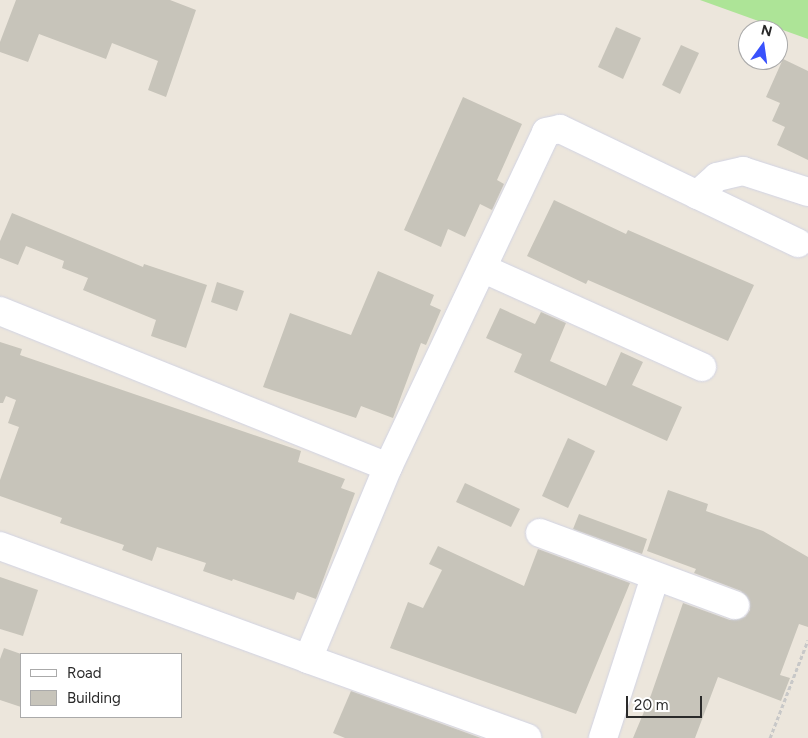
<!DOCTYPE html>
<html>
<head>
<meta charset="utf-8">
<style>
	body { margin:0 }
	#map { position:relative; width:808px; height:738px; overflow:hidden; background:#ece6dc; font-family:Figtree,sans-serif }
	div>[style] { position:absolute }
	.green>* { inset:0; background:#ade497 }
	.building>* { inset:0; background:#c7c4ba }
	.path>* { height:3px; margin-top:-1.5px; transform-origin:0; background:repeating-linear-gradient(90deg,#c8c8c8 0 4px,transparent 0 6.5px) }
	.roads { filter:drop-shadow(0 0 1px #d1d3e3) drop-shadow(0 0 1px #d1d3e3) }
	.street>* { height:28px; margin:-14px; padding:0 14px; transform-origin:14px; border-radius:14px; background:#fff }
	span { translate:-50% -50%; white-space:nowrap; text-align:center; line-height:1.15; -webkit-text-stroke:4.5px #fff; paint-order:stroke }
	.legend { position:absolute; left:20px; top:653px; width:162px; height:65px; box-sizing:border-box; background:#fff; border:1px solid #aaa; margin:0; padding:6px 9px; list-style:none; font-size:15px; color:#2a2a2a }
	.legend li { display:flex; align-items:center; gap:10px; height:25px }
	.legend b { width:25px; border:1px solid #aaa }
	.north { position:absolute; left:738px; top:20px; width:50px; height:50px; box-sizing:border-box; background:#fff; border:1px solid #aaa; border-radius:50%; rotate:14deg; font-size:14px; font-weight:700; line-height:20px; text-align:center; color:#2a2a2a }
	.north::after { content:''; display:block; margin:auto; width:18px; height:22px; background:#3952fc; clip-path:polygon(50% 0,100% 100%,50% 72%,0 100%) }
	.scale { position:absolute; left:626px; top:696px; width:76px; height:22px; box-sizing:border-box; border:2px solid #2a2a2a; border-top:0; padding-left:6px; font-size:15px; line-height:18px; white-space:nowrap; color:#2a2a2a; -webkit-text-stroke:4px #fff; paint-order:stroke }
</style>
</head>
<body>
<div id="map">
	<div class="green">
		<i style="clip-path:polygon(700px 0,808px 0,808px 39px)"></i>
	</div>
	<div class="building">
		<i style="clip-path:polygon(16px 0,170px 0,196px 10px,166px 97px,148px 90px,158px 61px,112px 43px,106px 59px,39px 34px,28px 62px,0 52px,0 42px)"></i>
		<i style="clip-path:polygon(616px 27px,641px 38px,623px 79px,598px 67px)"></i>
		<i style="clip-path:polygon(681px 45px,699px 53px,680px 94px,662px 85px)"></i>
		<i style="clip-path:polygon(783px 59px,808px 71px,808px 160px,777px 145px,785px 127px,772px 121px,780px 103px,766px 97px)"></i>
		<i style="clip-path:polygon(463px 97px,522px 124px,497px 180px,504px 184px,492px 210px,480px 204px,465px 237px,448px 229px,441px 247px,404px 230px)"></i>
		<i style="clip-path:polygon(554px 200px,626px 234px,628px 230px,754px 285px,728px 341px,588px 280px,586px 284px,527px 256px)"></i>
		<i style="clip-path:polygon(12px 213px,143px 267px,144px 264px,207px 285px,186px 348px,151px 336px,156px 320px,83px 290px,88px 278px,62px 268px,64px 261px,26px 246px,18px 265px,0 258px,0 241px)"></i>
		<i style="clip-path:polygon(378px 271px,434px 295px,430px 305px,441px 310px,426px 345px,421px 343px,393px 418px,361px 406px,356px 418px,263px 387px,290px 313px,351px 335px)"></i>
		<i style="clip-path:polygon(217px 282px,244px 291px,237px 311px,211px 302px)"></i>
		<i style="clip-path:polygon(500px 308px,535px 324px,541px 312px,566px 323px,550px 361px,606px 386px,621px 352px,643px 362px,632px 385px,682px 407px,667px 441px,514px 372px,522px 354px,486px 338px)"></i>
		<i style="clip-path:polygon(0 342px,22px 349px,20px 355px,301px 451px,298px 462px,345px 479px,341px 488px,355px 493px,316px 599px,297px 592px,294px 600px,233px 579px,232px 581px,203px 571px,206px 563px,157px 547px,152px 561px,122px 550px,124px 545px,60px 523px,62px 518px,0 496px,0 480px,19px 427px,8px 423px,16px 400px,6px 396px,3px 403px,0 403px)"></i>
		<i style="clip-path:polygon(568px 438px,595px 451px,568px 508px,542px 496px)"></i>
		<i style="clip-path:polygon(465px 483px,520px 509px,511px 527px,456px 502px)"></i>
		<i style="clip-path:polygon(668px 490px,708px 504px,706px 511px,763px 531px,808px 557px,808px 627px,799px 624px,780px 675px,790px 678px,781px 701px,718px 677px,695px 738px,633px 738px,651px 695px,683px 603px,730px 620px,745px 617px,750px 610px,750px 602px,741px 591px,694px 573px,696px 569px,647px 551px)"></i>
		<i style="clip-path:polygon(579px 514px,647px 539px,642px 554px,573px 529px)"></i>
		<i style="clip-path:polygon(438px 546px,524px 586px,538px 549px,630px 583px,576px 714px,390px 648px,408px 602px,423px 608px,442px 570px,429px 564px)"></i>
		<i style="clip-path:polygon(0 577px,38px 590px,23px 636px,0 629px)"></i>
		<i style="clip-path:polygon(4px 648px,21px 654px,21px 707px,0 700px,0 659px)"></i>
		<i style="clip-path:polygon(351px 691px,481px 738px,345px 738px,333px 733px)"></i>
	</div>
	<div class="path">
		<i style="left:770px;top:738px;width:105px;rotate:-68.8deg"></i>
	</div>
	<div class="roads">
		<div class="street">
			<i style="left:697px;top:195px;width:27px;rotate:-42deg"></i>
			<i style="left:717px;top:177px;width:27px;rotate:-13deg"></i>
			<i style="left:743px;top:171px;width:68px;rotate:17.9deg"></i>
			<i style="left:484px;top:269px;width:239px;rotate:24.2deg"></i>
			<i style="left:0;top:311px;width:418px;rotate:21.9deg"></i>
			<i style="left:540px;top:533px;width:208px;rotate:20.3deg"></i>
			<i style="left:0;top:546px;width:328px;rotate:20.1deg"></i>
			<i style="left:308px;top:659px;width:208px;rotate:-67.4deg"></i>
			<i style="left:388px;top:467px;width:370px;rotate:-64.7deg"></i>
			<i style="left:546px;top:132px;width:14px;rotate:-12deg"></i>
			<i style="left:560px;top:129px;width:264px;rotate:25.6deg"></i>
			<i style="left:308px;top:659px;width:233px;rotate:19.8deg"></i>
			<i style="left:603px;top:738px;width:169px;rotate:-72.1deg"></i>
		</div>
	</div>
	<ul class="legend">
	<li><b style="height:6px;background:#fff"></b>Road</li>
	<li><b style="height:14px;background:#c7c4ba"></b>Building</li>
	</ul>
	<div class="north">N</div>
	<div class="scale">20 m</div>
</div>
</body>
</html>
